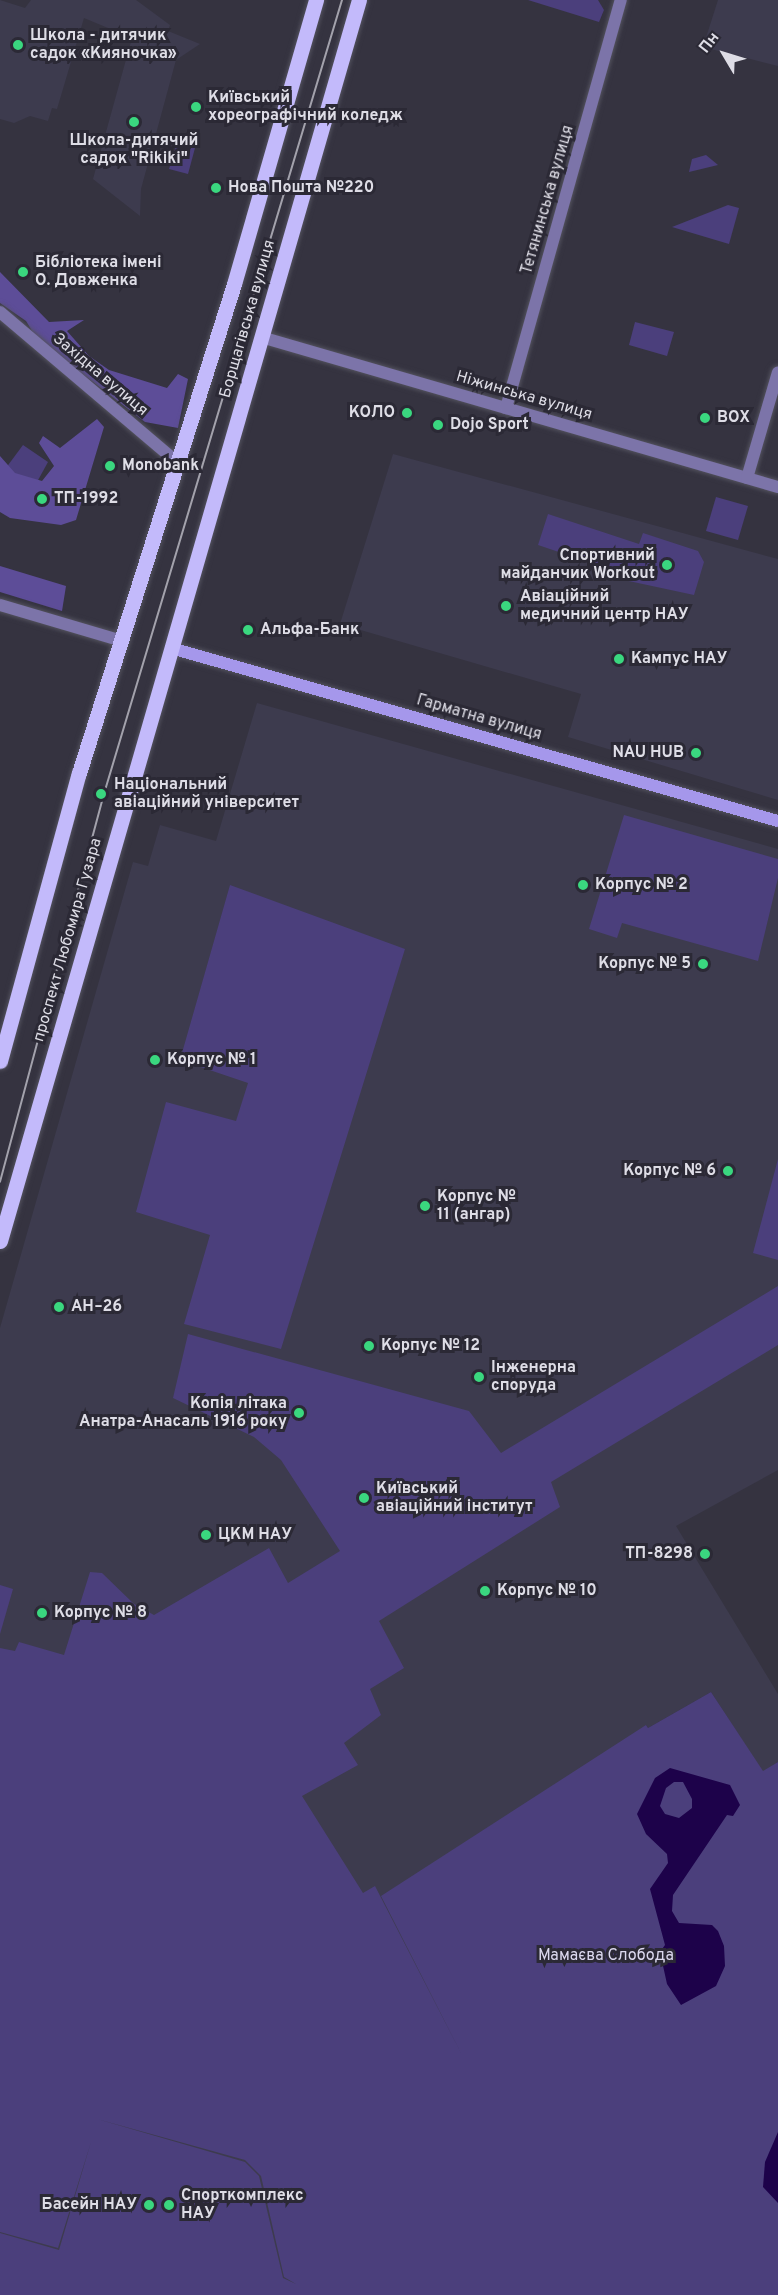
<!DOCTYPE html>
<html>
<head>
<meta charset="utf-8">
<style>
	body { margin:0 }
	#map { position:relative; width:778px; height:2295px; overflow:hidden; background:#353340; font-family:Overpass,sans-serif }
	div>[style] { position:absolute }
	.built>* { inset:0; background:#3d3b4e }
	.green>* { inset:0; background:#4b3f7c }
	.forest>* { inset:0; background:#5d4d98 }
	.water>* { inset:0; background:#1d024a }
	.roads { filter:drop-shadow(0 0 2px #53525e) drop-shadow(0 0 2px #53525e) }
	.minor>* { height:12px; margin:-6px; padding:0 6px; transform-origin:6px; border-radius:6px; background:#7c74a9 }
	.tertiary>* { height:12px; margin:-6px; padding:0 6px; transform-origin:6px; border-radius:6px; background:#7c74a9 }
	.secondary>* { height:12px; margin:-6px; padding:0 6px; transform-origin:6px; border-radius:6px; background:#a597eb }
	.primary>* { height:15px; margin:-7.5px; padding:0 7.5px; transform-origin:7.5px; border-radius:7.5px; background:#c3bafb }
	.tram>* { height:1.5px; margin:-0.75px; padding:0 0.75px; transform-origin:0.75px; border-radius:0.75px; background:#a3a2ac }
	.dots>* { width:16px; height:16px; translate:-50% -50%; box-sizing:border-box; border:3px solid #2b2935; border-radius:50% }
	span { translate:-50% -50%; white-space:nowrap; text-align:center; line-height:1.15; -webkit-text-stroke:6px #2b2935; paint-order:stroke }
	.poi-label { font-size:16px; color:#dedde6; font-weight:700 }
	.left { translate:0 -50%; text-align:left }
	.right { translate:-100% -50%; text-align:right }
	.street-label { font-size:16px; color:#dedde6 }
	.park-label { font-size:16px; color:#dcd9ef }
	.north { position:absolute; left:694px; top:24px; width:60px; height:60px; -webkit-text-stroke:4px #2b2935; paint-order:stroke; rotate:308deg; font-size:16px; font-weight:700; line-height:24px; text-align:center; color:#dedde6 }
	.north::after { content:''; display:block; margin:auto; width:21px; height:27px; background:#dedde6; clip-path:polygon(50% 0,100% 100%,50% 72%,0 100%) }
</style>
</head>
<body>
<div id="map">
	<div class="built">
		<i style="clip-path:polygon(0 0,25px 8px,31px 0,136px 0,170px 25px,168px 31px,200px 44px,176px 60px,141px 189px,140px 216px,93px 179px,132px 38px,84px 18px,57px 109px,52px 108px,48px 121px,30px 116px,14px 123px,0 119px)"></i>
		<i style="clip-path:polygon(718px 0,778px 0,778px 66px,703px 47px)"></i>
		<i style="clip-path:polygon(393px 454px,778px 559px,778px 800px,568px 737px,581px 694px,340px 624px)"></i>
		<i style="clip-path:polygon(257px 703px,778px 849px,778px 1470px,676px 1526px,778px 1694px,778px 1762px,763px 1772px,711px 1692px,648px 1728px,646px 1725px,586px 2295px,0 2295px,0 1328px,133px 862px,148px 866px,160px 825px,216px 841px)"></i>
	</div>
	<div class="green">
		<i style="clip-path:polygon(528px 0,598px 0,604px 10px,599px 22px)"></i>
		<i style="clip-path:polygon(177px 143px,195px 148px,188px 174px,169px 169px)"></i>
		<i style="clip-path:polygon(706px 155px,718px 165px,689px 172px,692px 159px)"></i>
		<i style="clip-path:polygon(728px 205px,739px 208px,729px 244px,672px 227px)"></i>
		<i style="clip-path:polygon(635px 322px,674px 332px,667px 356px,629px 345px)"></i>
		<i style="clip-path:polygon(23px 445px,48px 462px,26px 502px,0 476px)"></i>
		<i style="clip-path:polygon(716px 497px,748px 506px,738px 540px,706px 531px)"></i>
		<i style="clip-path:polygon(548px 514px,639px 544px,643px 533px,698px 551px,704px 562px,694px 595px,624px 580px,627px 575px,538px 545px)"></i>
		<i style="clip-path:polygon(624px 815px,778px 859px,778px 878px,758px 961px,622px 923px,617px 938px,589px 929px)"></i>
		<i style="clip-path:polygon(230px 885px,405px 949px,281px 1349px,184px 1324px,210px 1235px,136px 1212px,166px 1102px,236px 1121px,248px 1083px,180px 1060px)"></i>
		<i style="clip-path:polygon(778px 1159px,778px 1260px,753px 1253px)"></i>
		<i style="clip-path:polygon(evenodd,778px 1286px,778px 1345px,551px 1482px,560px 1507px,379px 1621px,404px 1668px,370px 1689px,381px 1715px,344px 1743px,358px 1765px,302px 1796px,363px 1893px,375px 1886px,463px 2057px,381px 1896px,646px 1725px,648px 1728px,711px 1692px,763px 1771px,778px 1762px,778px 2295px,0 2295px,0 2233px,59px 2250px,91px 2142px,58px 2248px,0 2232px,0 1648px,15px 1651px,19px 1642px,64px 1655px,90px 1572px,102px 1573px,134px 1604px,154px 1615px,269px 1548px,288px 1583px,340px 1551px,281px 1460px,254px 1437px,173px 1398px,188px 1334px,469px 1411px,501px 1453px,778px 1286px,97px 2119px,245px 2160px,261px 2176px,284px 2277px,296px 2284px,283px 2278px,259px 2176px,245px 2162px,97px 2119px)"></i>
		<i style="clip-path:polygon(0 1585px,13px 1589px,0 1634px)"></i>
	</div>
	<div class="forest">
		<i style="clip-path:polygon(0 272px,49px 322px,84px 320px,67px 331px,89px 356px,109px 370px,167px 388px,178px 374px,188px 379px,178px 428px,145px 422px,37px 339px,26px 321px,0 303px)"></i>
		<i style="clip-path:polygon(97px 419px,104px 427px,76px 520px,61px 525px,10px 518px,0 512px,0 456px,15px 473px,42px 481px,54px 466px,39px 443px,43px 436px,60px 448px)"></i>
		<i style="clip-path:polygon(0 566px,66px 586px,62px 611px,0 592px)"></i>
	</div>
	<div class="water">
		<i style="clip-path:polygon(evenodd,670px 1768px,730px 1785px,740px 1805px,733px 1816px,727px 1815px,673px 1895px,672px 1911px,679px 1923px,712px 1925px,718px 1931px,724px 1946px,725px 1966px,716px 1986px,681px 2005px,667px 1984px,660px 1952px,665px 1945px,650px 1889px,668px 1863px,667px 1854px,646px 1834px,637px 1814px,655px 1778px,670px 1768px,674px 1782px,683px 1782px,692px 1799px,692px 1808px,679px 1818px,665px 1814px,660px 1806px,666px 1788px,674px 1782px)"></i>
		<i style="clip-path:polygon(778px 2132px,778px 2203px,763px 2187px,765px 2162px)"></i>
	</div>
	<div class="roads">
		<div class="minor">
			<i style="left:0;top:312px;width:233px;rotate:40.3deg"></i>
			<i style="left:261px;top:337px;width:538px;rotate:16.18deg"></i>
			<i style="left:506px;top:408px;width:424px;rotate:-74.3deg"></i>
			<i style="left:747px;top:478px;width:110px;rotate:-73.7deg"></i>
		</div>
		<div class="tertiary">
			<i style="left:0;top:605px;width:124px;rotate:16.4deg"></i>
		</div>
		<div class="secondary">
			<i style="left:171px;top:648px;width:631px;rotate:15.91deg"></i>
		</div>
		<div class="primary">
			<i style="left:0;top:1061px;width:299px;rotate:-74.7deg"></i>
			<i style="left:79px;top:773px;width:513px;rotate:-72.41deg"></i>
			<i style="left:234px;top:284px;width:296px;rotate:-73.9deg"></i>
			<i style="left:0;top:1241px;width:1292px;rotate:-73.87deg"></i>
		</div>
	</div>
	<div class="tram">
		<i style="left:0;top:1182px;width:402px;rotate:-75deg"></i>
		<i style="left:104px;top:794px;width:829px;rotate:-73.31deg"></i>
	</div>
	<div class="dots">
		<i style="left:18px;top:45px;background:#3ad77f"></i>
		<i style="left:196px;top:107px;background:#3ad77f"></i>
		<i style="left:134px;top:122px;background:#3ad77f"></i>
		<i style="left:216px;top:188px;background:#3ad77f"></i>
		<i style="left:23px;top:272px;background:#3ad77f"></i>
		<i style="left:407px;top:413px;background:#3ad77f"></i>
		<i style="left:705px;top:418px;background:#3ad77f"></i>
		<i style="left:438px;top:425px;background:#3ad77f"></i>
		<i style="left:110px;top:466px;background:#3ad77f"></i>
		<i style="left:42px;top:499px;background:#3ad77f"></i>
		<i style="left:667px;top:565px;background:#3ad77f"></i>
		<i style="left:506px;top:606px;background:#3ad77f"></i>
		<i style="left:248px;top:630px;background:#3ad77f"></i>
		<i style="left:619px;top:659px;background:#3ad77f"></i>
		<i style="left:696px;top:753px;background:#3ad77f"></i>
		<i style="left:101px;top:794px;background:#3ad77f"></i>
		<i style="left:583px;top:885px;background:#3ad77f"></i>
		<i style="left:703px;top:964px;background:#3ad77f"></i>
		<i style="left:155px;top:1060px;background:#3ad77f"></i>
		<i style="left:728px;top:1171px;background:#3ad77f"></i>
		<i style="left:425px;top:1206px;background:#3ad77f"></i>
		<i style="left:59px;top:1307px;background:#3ad77f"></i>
		<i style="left:369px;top:1346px;background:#3ad77f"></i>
		<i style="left:479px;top:1377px;background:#3ad77f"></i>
		<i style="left:299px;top:1413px;background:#3ad77f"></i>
		<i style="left:364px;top:1498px;background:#3ad77f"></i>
		<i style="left:206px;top:1535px;background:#3ad77f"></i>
		<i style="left:705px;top:1554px;background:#3ad77f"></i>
		<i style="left:485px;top:1591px;background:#3ad77f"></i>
		<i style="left:42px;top:1613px;background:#3ad77f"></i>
		<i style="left:149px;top:2205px;background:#3ad77f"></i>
		<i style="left:169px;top:2205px;background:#3ad77f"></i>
	</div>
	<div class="poi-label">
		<span class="left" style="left:30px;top:45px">Школа - дитячик<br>садок «Кияночка»</span>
		<span class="left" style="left:208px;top:107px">Київський<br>хореографічний коледж</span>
		<span style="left:134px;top:150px">Школа-дитячий<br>садок "Rikiki"</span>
		<span class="left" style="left:228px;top:188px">Нова Пошта №220</span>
		<span class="left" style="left:35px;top:272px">Бібліотека імені<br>О. Довженка</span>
		<span class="right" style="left:395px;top:413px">КОЛО</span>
		<span class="left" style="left:717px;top:418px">BOX</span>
		<span class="left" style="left:450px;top:425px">Dojo Sport</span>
		<span class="left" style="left:122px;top:466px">Monobank</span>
		<span class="left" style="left:54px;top:499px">ТП-1992</span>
		<span class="right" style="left:655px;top:565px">Спортивний<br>майданчик Workout</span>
		<span class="left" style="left:520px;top:606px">Авіаційний<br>медичний центр НАУ</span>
		<span class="left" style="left:260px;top:630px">Альфа-Банк</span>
		<span class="left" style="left:631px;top:659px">Кампус НАУ</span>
		<span class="right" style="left:684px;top:753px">NAU HUB</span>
		<span class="left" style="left:114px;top:794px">Національний<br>авіаційний університет</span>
		<span class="left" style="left:595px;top:885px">Корпус № 2</span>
		<span class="right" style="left:691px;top:964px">Корпус № 5</span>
		<span class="left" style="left:167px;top:1060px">Корпус № 1</span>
		<span class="right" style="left:716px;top:1171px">Корпус № 6</span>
		<span class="left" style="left:437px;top:1206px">Корпус №<br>11 (ангар)</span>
		<span class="left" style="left:71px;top:1307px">АН–26</span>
		<span class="left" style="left:381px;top:1346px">Корпус № 12</span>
		<span class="left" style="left:491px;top:1377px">Інженерна<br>споруда</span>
		<span class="right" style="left:287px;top:1413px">Копія літака<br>Анатра-Анасаль 1916 року</span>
		<span class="left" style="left:376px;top:1498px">Київський<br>авіаційний інститут</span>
		<span class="left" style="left:218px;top:1535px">ЦКМ НАУ</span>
		<span class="right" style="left:693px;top:1554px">ТП-8298</span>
		<span class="left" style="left:497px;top:1591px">Корпус № 10</span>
		<span class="left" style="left:54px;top:1613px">Корпус № 8</span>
		<span class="left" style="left:181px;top:2205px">Спорткомплекс<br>НАУ</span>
		<span class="right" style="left:137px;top:2205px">Басейн НАУ</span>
	</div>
	<div class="street-label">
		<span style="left:548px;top:200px;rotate:-74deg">Тетянинська вулиця</span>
		<span style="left:248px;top:319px;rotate:-74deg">Борщагівська вулиця</span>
		<span style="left:100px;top:375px;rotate:40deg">Західна вулиця</span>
		<span style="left:524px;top:396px;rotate:16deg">Ніжинська вулиця</span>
		<span style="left:479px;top:718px;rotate:16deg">Гарматна вулиця</span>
		<span style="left:68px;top:940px;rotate:-74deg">проспект Любомира Гузара</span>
	</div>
	<div class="park-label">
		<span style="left:606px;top:1956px">Мамаєва Слобода</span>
	</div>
	<div class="north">Пн</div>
</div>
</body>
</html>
